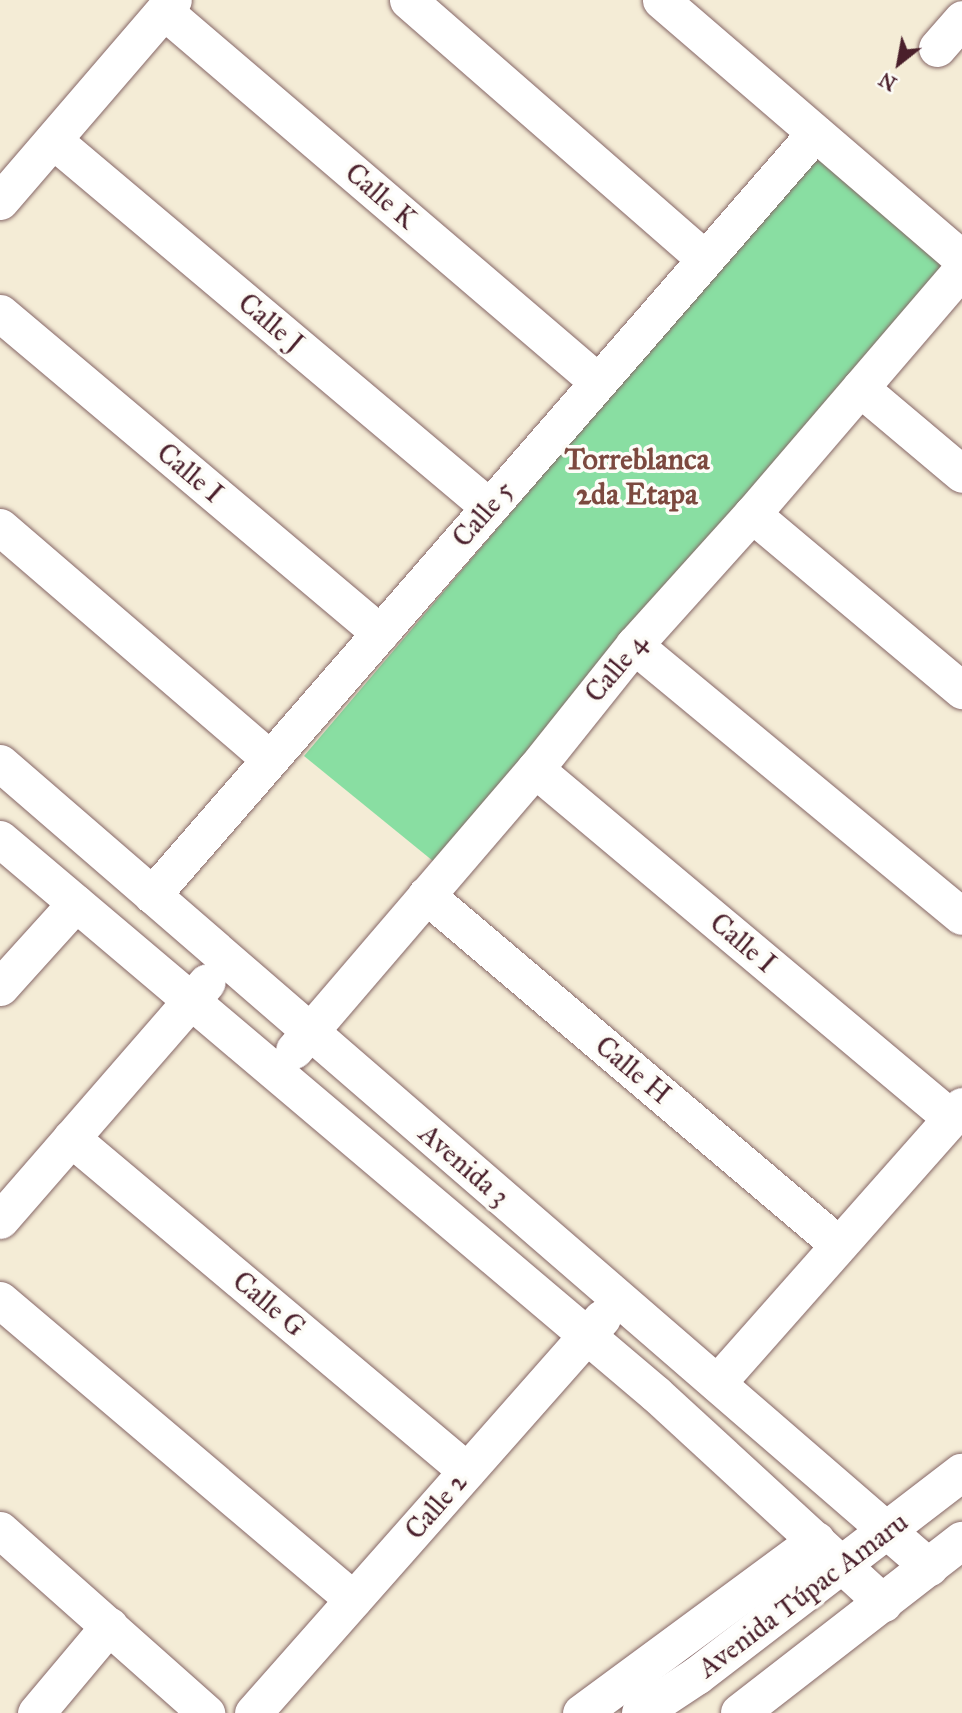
<!DOCTYPE html>
<html>
<head>
<meta charset="utf-8">
<style>
	body { margin:0 }
	#map { position:relative; width:962px; height:1713px; overflow:hidden; background:#f4ecd6; font-family:"IM FELL Great Primer",serif }
	div>[style] { position:absolute }
	.green>* { inset:0; background:#89dea2 }
	.roads { filter:drop-shadow(0 0 2px #866767) drop-shadow(0 0 2px #866767) }
	.minor>* { height:37px; margin:-18.5px; padding:0 18.5px; transform-origin:18.5px; border-radius:18.5px; background:#fff }
	.highway>* { height:38px; margin:-19px; padding:0 19px; transform-origin:19px; border-radius:19px; background:#fff }
	span { translate:-50% -50%; white-space:nowrap; text-align:center; line-height:1.15; -webkit-text-stroke:7px #fdfcf7; paint-order:stroke }
	.street-label { font-size:28px; color:#4a1f2b }
	.neighbourhood-label { font-size:30px; color:#7c493f; font-weight:700 }
	.north { position:absolute; left:864px; top:28px; width:70px; height:70px; -webkit-text-stroke:5px #fdfcf7; paint-order:stroke; rotate:211deg; font-size:19px; font-weight:700; line-height:28px; text-align:center; color:#4a1f2b }
	.north::after { content:''; display:block; margin:auto; width:24px; height:32px; background:#4a1f2b; clip-path:polygon(50% 0,100% 100%,50% 72%,0 100%) }
</style>
</head>
<body>
<div id="map">
	<div class="green">
		<i style="clip-path:polygon(818px 151px,951px 262px,433px 861px,304px 756px)"></i>
	</div>
	<div class="roads">
		<div class="minor">
			<i style="left:408px;top:0;width:394px;rotate:41.1deg"></i>
			<i style="left:661px;top:0;width:397px;rotate:40.7deg"></i>
			<i style="left:164px;top:11px;width:571px;rotate:40.53deg"></i>
			<i style="left:937px;top:48px;width:38px;rotate:-49deg"></i>
			<i style="left:53px;top:140px;width:570px;rotate:40.09deg"></i>
			<i style="left:0;top:201px;width:265px;rotate:-49.3deg"></i>
			<i style="left:0;top:313px;width:497px;rotate:40.1deg"></i>
			<i style="left:860px;top:388px;width:133px;rotate:40.1deg"></i>
			<i style="left:752px;top:514px;width:274px;rotate:40deg"></i>
			<i style="left:0;top:527px;width:356px;rotate:40.7deg"></i>
			<i style="left:634px;top:645px;width:425px;rotate:39.6deg"></i>
			<i style="left:0;top:763px;width:1229px;rotate:40.87deg"></i>
			<i style="left:535px;top:769px;width:543px;rotate:39.99deg"></i>
			<i style="left:0;top:839px;width:859px;rotate:40.23deg"></i>
			<i style="left:656px;top:1394px;width:309px;rotate:42.6deg"></i>
			<i style="left:152px;top:895px;width:1010px;rotate:-48.97deg"></i>
			<i style="left:426px;top:895px;width:541px;rotate:40.28deg"></i>
			<i style="left:0;top:987px;width:113px;rotate:-47.9deg"></i>
			<i style="left:294px;top:1050px;width:370px;rotate:-49.4deg"></i>
			<i style="left:535px;top:769px;width:159px;rotate:-51.4deg"></i>
			<i style="left:634px;top:645px;width:176px;rotate:-48deg"></i>
			<i style="left:752px;top:514px;width:323px;rotate:-49.4deg"></i>
			<i style="left:71px;top:1138px;width:517px;rotate:40.06deg"></i>
			<i style="left:0;top:1220px;width:315px;rotate:-49deg"></i>
			<i style="left:0;top:1300px;width:463px;rotate:40.3deg"></i>
			<i style="left:717px;top:1383px;width:370px;rotate:-48.5deg"></i>
			<i style="left:0;top:1530px;width:276px;rotate:41.6deg"></i>
			<i style="left:36px;top:1713px;width:114px;rotate:-50deg"></i>
			<i style="left:253px;top:1713px;width:527px;rotate:-48.54deg"></i>
			<i style="left:581px;top:1713px;width:292px;rotate:-36.4deg"></i>
		</div>
		<div class="highway">
			<i style="left:641px;top:1713px;width:67px;rotate:-33.5deg"></i>
			<i style="left:697px;top:1676px;width:334px;rotate:-37.5deg"></i>
			<i style="left:740px;top:1713px;width:281px;rotate:-37.8deg"></i>
		</div>
	</div>
	<div class="street-label">
		<span style="left:381px;top:196px;rotate:41deg">Calle K</span>
		<span style="left:271px;top:323px;rotate:40deg">Calle J</span>
		<span style="left:190px;top:473px;rotate:40deg">Calle I</span>
		<span style="left:483px;top:514px;rotate:-49deg">Calle 5</span>
		<span style="left:616px;top:668px;rotate:-50deg">Calle 4</span>
		<span style="left:743px;top:943px;rotate:40deg">Calle I</span>
		<span style="left:633px;top:1070px;rotate:40deg">Calle H</span>
		<span style="left:464px;top:1165px;rotate:41deg">Avenida 3</span>
		<span style="left:269px;top:1304px;rotate:40deg">Calle G</span>
		<span style="left:436px;top:1506px;rotate:-49deg">Calle 2</span>
		<span style="left:803px;top:1595px;rotate:-37deg">Avenida Túpac Amaru</span>
	</div>
	<div class="neighbourhood-label">
		<span style="left:637px;top:476px">Torreblanca<br>2da Etapa</span>
	</div>
	<div class="north">N</div>
</div>
</body>
</html>
